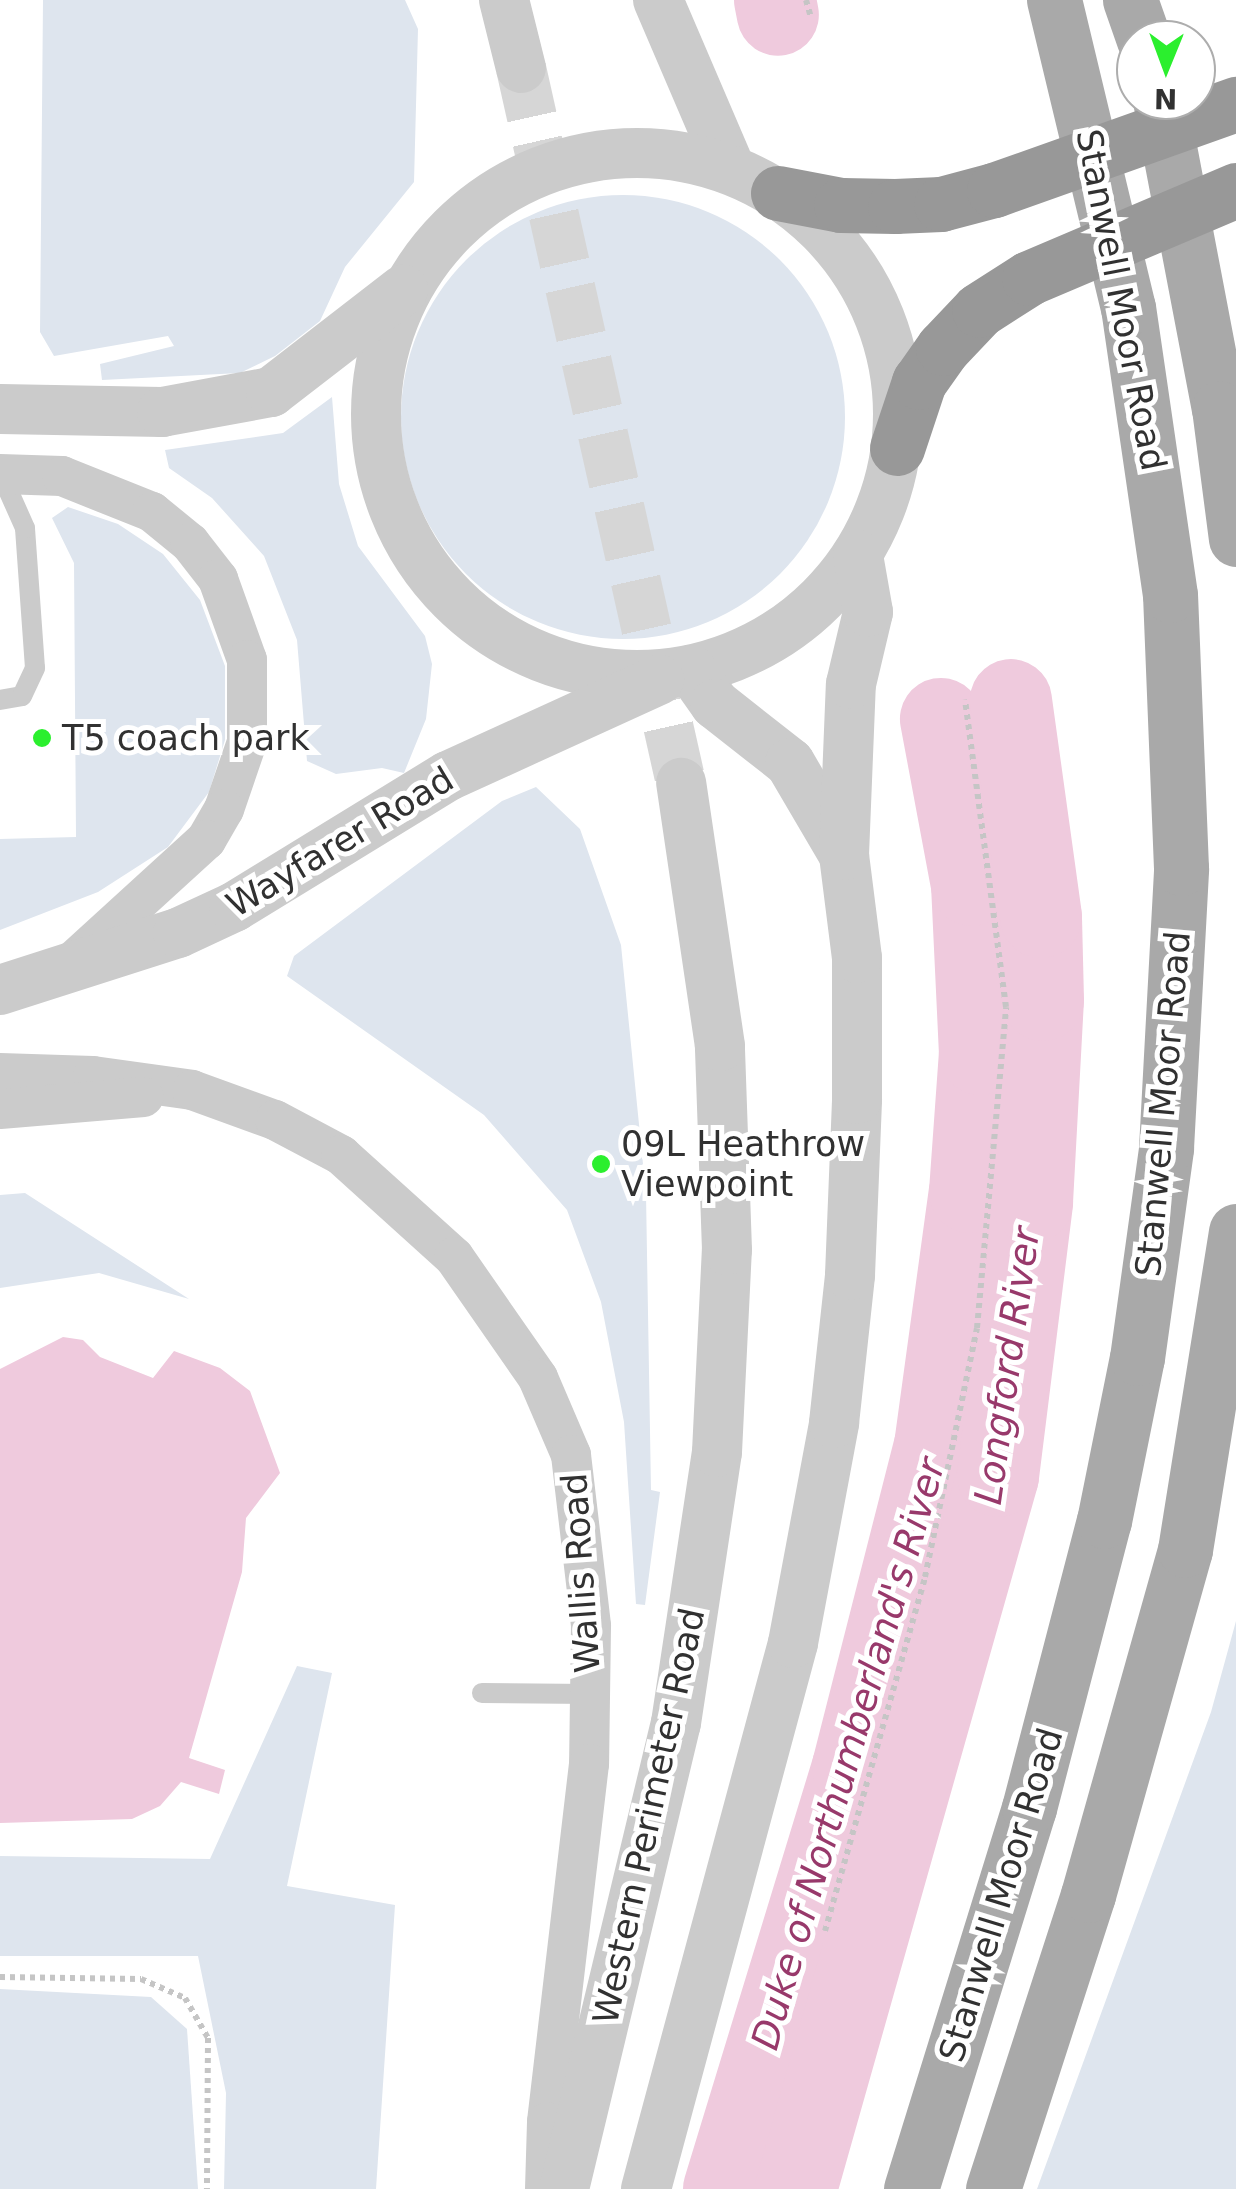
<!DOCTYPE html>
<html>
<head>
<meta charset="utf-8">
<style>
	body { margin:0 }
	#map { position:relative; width:1236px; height:2189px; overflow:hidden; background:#fff; font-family:"DejaVu Sans",sans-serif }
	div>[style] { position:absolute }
	.green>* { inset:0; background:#dee5ee }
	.round { border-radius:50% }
	.water>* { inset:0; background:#efcadd }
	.river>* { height:82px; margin:-41px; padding:0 41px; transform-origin:41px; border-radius:41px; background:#efcadd }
	.tertiary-tunnel>* { height:50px; margin-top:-25px; transform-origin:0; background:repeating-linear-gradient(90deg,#d6d6d6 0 50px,transparent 0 75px) }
	.path>* { height:6px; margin-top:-3px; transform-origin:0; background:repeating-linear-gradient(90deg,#c5c5c5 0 5px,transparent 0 10px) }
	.service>* { height:20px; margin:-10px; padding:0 10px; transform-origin:10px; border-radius:10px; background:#cbcbcb }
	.minor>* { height:40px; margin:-20px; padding:0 20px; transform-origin:20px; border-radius:20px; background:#cbcbcb }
	.tertiary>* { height:50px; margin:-25px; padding:0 25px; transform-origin:25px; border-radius:25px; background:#cbcbcb }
	.tertiary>.ring { margin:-25px; padding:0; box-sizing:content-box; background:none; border:50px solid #cbcbcb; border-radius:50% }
	.primary>* { height:55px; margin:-27.5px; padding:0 27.5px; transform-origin:27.5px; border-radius:27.5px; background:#a9a9a9 }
	.motorway>* { height:55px; margin:-27.5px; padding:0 27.5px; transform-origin:27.5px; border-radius:27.5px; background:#989898 }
	.motorway-bridge>* { height:55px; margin:-27.5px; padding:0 27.5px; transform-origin:27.5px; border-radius:27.5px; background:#989898 }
	.dots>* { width:28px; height:28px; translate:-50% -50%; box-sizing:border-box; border:5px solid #fff; border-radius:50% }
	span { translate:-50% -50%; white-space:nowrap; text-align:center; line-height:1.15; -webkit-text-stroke:10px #fff; paint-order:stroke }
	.street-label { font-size:35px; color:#313131 }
	.poi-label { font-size:35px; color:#313131 }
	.left { translate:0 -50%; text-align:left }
	.water-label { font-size:38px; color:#98396b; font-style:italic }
	.north { position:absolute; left:1116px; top:20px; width:100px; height:100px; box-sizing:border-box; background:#fff; border:2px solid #adadad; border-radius:50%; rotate:181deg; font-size:28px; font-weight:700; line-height:40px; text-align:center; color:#313131 }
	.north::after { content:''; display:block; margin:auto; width:35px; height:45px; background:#2bef2e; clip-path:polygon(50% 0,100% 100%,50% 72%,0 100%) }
</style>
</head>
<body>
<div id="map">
	<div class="green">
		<i style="clip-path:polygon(43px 0,405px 0,418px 29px,414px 182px,345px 267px,320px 321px,275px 356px,240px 373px,102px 380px,100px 364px,174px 346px,168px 336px,54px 356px,40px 332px)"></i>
		<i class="round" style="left:401px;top:195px;width:444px;height:444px"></i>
		<i style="clip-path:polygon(332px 397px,339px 484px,358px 546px,425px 636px,432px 664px,426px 719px,404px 773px,382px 768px,336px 774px,307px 761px,297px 640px,264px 556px,212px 498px,169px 468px,165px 450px,283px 433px)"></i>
		<i style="clip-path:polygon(68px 507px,118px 524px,163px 554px,200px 600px,225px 666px,225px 740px,209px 792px,168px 847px,98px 892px,0 930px,0 839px,76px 837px,74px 563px,52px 518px)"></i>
		<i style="clip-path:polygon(536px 787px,580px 829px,621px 945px,646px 1194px,651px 1490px,660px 1492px,645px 1605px,636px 1604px,624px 1422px,601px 1302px,567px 1210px,484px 1115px,287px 976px,294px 956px,502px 801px)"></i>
		<i style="clip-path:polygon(25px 1193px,189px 1299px,99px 1273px,0 1288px,0 1195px)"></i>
		<i style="clip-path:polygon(1236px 1621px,1236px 2189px,1037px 2189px,1211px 1712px)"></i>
		<i style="clip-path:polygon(297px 1666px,332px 1673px,287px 1886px,395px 1905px,376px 2189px,224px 2189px,226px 2093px,198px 1956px,0 1956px,0 1856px,210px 1859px)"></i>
		<i style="clip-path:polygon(0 1989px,151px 1997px,187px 2029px,198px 2189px,0 2189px)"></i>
	</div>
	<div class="water">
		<i style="clip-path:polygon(63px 1337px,83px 1340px,100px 1357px,153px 1378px,174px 1351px,220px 1368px,250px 1391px,280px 1473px,246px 1518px,242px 1572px,189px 1758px,225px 1770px,219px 1794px,181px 1782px,160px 1806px,132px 1819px,0 1823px,0 1369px)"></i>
	</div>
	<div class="river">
		<i style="left:775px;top:0;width:15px;rotate:79deg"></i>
		<i style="left:724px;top:2189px;width:441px;rotate:-73deg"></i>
		<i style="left:853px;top:1767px;width:331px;rotate:-75.7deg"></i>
		<i style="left:935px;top:1446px;width:256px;rotate:-82.2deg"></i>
		<i style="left:970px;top:1192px;width:138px;rotate:-85.9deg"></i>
		<i style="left:980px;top:1054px;width:169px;rotate:-92.7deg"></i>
		<i style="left:972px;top:885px;width:169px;rotate:-100.6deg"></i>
		<i style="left:796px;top:2189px;width:741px;rotate:-74.18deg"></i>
		<i style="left:998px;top:1476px;width:276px;rotate:-82.9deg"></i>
		<i style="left:1032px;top:1202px;width:202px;rotate:-86.9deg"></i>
		<i style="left:1043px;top:1000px;width:83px;rotate:-91.4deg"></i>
		<i style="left:1041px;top:917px;width:219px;rotate:-97.9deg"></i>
	</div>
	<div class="tertiary-tunnel">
		<i style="left:521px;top:68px;width:733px;rotate:77.39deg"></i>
	</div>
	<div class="path">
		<i style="left:806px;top:0;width:18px;rotate:74deg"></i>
		<i style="left:825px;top:1931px;width:368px;rotate:-74.2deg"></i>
		<i style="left:925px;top:1577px;width:254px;rotate:-78.2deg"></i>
		<i style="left:977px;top:1328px;width:322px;rotate:-84.8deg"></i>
		<i style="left:1006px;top:1007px;width:310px;rotate:-97.6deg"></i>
		<i style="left:0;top:1977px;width:141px;rotate:0.8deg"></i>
		<i style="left:141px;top:1979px;width:48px;rotate:23.4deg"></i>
		<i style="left:185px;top:1998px;width:46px;rotate:60.1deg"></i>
		<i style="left:208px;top:2038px;width:151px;rotate:90.4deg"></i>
	</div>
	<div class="service">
		<i style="left:0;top:700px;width:22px;rotate:-10deg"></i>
		<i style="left:22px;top:696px;width:31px;rotate:-65deg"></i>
		<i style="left:35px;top:668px;width:140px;rotate:-94.1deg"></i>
		<i style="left:25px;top:528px;width:59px;rotate:-114deg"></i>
		<i style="left:482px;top:1693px;width:108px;rotate:0.5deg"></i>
	</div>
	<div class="minor">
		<i style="left:0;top:474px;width:62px;rotate:1.8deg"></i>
		<i style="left:62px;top:476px;width:97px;rotate:21.8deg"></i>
		<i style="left:152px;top:512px;width:49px;rotate:39.2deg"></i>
		<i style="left:190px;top:543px;width:46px;rotate:52.1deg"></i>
		<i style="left:218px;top:579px;width:86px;rotate:70.3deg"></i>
		<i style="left:247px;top:660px;width:82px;rotate:90deg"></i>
		<i style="left:247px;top:742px;width:71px;rotate:108.9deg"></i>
		<i style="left:224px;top:809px;width:36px;rotate:120deg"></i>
		<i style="left:206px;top:840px;width:187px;rotate:137.6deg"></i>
		<i style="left:0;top:1073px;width:93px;rotate:1.8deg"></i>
		<i style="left:93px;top:1076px;width:100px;rotate:8deg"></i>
		<i style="left:192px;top:1090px;width:88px;rotate:19.9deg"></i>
		<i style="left:275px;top:1120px;width:75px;rotate:27.9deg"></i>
		<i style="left:341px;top:1155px;width:152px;rotate:42.1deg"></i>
		<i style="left:454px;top:1257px;width:147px;rotate:55.2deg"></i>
		<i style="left:538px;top:1378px;width:84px;rotate:66.8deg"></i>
		<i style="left:571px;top:1455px;width:172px;rotate:83.3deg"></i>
		<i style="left:591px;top:1626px;width:138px;rotate:90.8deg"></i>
		<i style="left:589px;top:1764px;width:360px;rotate:96.7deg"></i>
		<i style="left:547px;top:2122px;width:67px;rotate:91.7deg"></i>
		<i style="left:0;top:1109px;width:144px;rotate:-4.8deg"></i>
	</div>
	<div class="tertiary">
		<i style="left:504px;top:0;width:70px;rotate:76deg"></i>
		<i style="left:658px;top:0;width:183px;rotate:66.8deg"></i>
		<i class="ring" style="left:376px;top:153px;width:472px;height:472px"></i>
		<i style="left:0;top:409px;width:162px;rotate:1.1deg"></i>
		<i style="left:162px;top:412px;width:111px;rotate:-10.4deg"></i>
		<i style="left:271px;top:392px;width:167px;rotate:-37.7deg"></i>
		<i style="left:691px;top:670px;width:42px;rotate:54.8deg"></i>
		<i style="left:715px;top:704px;width:95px;rotate:38.2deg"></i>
		<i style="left:790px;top:763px;width:107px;rotate:59.6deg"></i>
		<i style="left:0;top:990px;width:187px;rotate:-17.8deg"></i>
		<i style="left:178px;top:933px;width:62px;rotate:-24.9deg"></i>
		<i style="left:234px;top:907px;width:251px;rotate:-31.5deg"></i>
		<i style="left:448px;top:776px;width:232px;rotate:-24.5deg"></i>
		<i style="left:564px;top:2189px;width:479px;rotate:-76.5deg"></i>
		<i style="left:676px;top:1723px;width:274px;rotate:-81.4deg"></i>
		<i style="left:717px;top:1452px;width:202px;rotate:-87.2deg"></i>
		<i style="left:727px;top:1250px;width:204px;rotate:-92deg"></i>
		<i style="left:720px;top:1046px;width:266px;rotate:-98.4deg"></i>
		<i style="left:646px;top:2189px;width:565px;rotate:-74.93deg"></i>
		<i style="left:793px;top:1643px;width:224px;rotate:-79.4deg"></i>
		<i style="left:834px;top:1423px;width:149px;rotate:-83.8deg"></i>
		<i style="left:850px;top:1275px;width:176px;rotate:-87.7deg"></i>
		<i style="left:857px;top:1099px;width:141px;rotate:-90deg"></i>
		<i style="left:857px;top:958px;width:104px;rotate:-97.2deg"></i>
		<i style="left:844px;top:855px;width:171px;rotate:-87.7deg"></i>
		<i style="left:851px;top:684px;width:74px;rotate:-76.7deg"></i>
		<i style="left:868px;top:612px;width:58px;rotate:-100deg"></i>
	</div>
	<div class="primary">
		<i style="left:1130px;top:0;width:42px;rotate:70.7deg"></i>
		<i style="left:1160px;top:100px;width:314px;rotate:79.2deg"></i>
		<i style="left:1219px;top:408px;width:132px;rotate:82.6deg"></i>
		<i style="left:911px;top:2189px;width:399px;rotate:-72.8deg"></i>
		<i style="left:1029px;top:1808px;width:297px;rotate:-75.4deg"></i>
		<i style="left:1104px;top:1521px;width:166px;rotate:-78.6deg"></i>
		<i style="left:1137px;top:1358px;width:212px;rotate:-82.1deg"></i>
		<i style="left:1166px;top:1148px;width:280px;rotate:-86.9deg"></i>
		<i style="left:1181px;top:868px;width:273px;rotate:-92.3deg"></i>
		<i style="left:1170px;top:595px;width:290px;rotate:-98.3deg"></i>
		<i style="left:1128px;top:308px;width:317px;rotate:-103.5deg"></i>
		<i style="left:993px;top:2189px;width:309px;rotate:-72.1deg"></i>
		<i style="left:1088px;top:1895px;width:358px;rotate:-74.3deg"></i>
		<i style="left:1185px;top:1550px;width:323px;rotate:-80.9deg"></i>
	</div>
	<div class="motorway">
		<i style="left:778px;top:193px;width:64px;rotate:10.8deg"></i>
		<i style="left:841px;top:205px;width:54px;rotate:1.1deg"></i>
		<i style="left:895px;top:206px;width:46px;rotate:-2.5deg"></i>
		<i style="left:941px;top:204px;width:55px;rotate:-14.8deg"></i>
		<i style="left:897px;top:448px;width:70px;rotate:-71.6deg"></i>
		<i style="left:919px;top:382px;width:42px;rotate:-54.8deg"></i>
		<i style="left:943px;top:348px;width:52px;rotate:-46.5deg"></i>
		<i style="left:979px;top:310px;width:59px;rotate:-32.6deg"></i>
	</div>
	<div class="motorway-bridge">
		<i style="left:994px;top:190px;width:257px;rotate:-19.6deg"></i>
		<i style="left:1029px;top:278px;width:225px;rotate:-23deg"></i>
	</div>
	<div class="dots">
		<i style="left:42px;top:738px;background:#2bef2e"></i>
		<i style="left:601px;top:1164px;background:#2bef2e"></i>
	</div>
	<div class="street-label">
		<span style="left:1121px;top:300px;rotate:79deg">Stanwell Moor Road</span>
		<span style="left:340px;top:842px;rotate:-31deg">Wayfarer Road</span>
		<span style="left:1163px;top:1104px;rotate:-85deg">Stanwell Moor Road</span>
		<span style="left:581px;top:1573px;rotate:-94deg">Wallis Road</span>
		<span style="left:649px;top:1816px;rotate:-78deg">Western Perimeter Road</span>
		<span style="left:1001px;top:1895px;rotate:-73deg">Stanwell Moor Road</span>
	</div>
	<div class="poi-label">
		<span class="left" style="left:62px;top:738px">T5 coach park</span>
		<span class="left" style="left:621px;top:1164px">09L Heathrow<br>Viewpoint</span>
	</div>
	<div class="water-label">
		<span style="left:1008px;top:1366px;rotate:-82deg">Longford River</span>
		<span style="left:849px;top:1754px;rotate:-74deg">Duke of Northumberland's River</span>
	</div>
	<div class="north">N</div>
</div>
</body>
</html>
